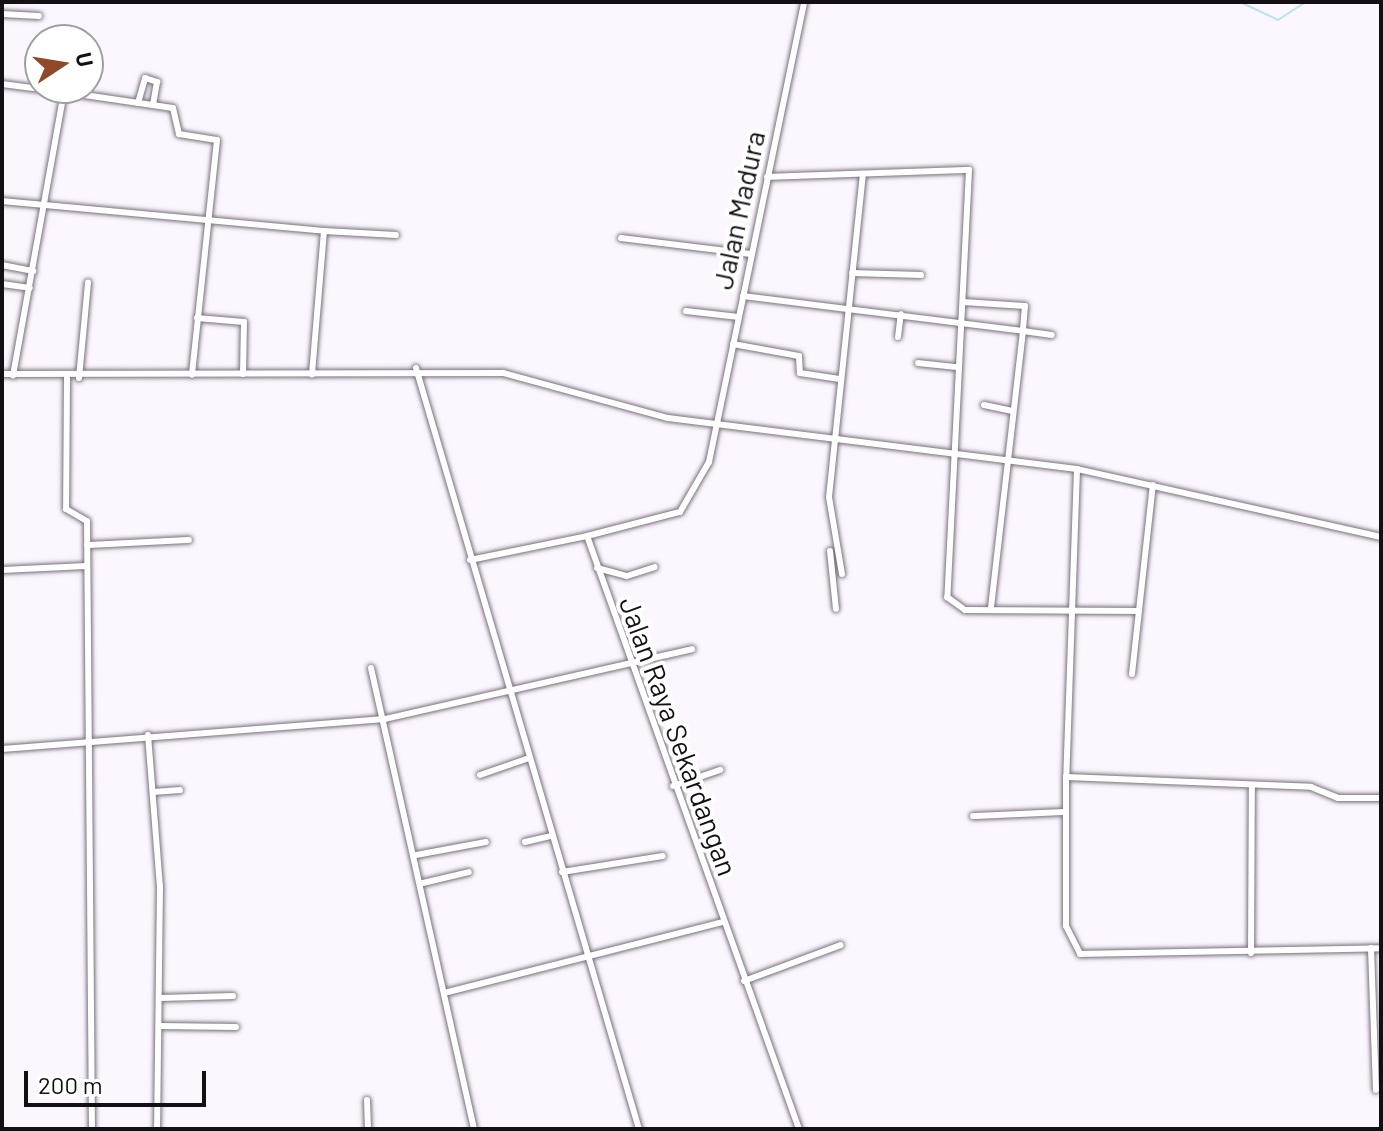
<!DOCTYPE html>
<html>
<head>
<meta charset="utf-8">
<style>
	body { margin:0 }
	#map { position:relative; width:1383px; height:1131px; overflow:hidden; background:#fcf7fe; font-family:Barlow,sans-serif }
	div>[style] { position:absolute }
	.stream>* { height:2px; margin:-1px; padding:0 1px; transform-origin:1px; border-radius:1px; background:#b6e2f5 }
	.roads { filter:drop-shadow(0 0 2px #7a707d) drop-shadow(0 0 2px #7a707d) }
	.minor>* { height:6px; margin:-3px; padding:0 3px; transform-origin:3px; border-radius:3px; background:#fff }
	span { translate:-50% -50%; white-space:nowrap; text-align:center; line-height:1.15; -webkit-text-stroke:8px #fff; paint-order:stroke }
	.street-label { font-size:28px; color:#130f14 }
	.frame { position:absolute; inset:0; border:4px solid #130f14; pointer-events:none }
	.north { position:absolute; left:24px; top:24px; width:80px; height:80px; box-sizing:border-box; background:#fff; border:2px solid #a19fa1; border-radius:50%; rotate:78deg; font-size:22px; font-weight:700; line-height:32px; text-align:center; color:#130f14 }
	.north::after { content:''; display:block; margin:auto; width:28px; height:36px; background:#904827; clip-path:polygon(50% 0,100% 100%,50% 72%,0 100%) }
	.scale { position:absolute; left:24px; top:1071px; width:182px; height:36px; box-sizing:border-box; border:4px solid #130f14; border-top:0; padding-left:10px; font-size:24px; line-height:28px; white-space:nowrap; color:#130f14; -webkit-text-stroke:6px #fff; paint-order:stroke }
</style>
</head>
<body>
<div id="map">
	<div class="stream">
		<i style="left:1240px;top:2px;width:42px;rotate:25.3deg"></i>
		<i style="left:1278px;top:20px;width:33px;rotate:-33deg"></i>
	</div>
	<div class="roads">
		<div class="minor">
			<i style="left:2px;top:14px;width:37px;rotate:3deg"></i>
			<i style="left:2px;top:84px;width:63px;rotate:7.4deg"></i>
			<i style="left:64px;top:92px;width:288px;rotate:100.2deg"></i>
			<i style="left:64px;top:92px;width:110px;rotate:8.4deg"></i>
			<i style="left:173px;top:108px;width:27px;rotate:77deg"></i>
			<i style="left:179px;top:134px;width:38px;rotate:9deg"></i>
			<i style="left:217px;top:140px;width:236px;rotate:96.1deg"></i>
			<i style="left:138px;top:103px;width:26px;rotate:-74deg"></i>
			<i style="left:145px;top:78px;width:13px;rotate:18deg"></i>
			<i style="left:157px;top:82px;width:23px;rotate:100deg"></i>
			<i style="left:767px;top:177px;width:202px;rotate:-2deg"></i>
			<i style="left:969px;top:170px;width:428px;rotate:92.9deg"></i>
			<i style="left:947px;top:597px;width:22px;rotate:36deg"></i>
			<i style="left:965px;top:610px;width:172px;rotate:0.3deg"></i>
			<i style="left:2px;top:201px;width:323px;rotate:5.3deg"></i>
			<i style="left:324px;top:231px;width:144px;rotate:94.8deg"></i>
			<i style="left:324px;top:231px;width:72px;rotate:3.2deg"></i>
			<i style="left:621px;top:238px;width:131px;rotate:7deg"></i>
			<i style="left:2px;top:265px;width:32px;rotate:11deg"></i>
			<i style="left:852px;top:273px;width:69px;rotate:1.7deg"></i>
			<i style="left:2px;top:284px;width:28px;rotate:8deg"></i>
			<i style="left:743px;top:296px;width:282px;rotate:7.1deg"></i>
			<i style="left:1023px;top:331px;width:280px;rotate:96.6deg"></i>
			<i style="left:963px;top:302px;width:62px;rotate:3.7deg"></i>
			<i style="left:1025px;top:306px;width:25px;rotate:95deg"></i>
			<i style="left:1023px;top:331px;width:29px;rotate:8deg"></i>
			<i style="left:686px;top:311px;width:53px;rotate:6.5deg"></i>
			<i style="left:197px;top:318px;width:47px;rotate:4.9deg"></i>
			<i style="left:244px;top:322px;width:52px;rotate:91.1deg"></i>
			<i style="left:898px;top:337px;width:23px;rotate:-83deg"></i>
			<i style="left:733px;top:344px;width:67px;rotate:10.3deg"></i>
			<i style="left:799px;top:356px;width:17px;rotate:87deg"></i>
			<i style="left:800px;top:373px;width:40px;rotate:8.5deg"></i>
			<i style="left:918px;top:363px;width:39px;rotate:6deg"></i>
			<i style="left:416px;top:368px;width:793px;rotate:73.67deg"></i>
			<i style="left:2px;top:374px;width:501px;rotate:-0.11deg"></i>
			<i style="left:503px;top:373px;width:171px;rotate:15.3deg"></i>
			<i style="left:668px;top:418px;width:412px;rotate:7.1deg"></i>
			<i style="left:1077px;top:469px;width:312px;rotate:12.6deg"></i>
			<i style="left:67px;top:378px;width:131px;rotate:90.4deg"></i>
			<i style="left:66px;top:509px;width:24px;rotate:30deg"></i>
			<i style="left:87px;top:521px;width:608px;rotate:89.53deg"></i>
			<i style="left:79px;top:378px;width:96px;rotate:-84.6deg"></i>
			<i style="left:984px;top:405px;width:29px;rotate:12deg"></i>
			<i style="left:1077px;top:469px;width:308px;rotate:92deg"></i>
			<i style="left:1066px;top:777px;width:245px;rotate:2.3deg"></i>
			<i style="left:1311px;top:787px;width:29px;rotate:22deg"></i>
			<i style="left:1338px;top:798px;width:43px"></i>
			<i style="left:87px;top:545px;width:102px;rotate:-2.8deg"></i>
			<i style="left:830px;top:551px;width:58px;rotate:84.1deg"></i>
			<i style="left:470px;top:560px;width:119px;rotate:-11.6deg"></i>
			<i style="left:597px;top:568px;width:31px;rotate:15deg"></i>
			<i style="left:627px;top:576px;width:29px;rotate:-18deg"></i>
			<i style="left:2px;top:570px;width:84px;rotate:-2.7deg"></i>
			<i style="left:842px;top:574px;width:78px;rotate:-99.6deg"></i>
			<i style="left:829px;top:497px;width:325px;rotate:-84deg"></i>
			<i style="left:371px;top:668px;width:472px;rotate:77.4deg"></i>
			<i style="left:1132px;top:674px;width:190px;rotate:-83.7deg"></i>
			<i style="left:148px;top:735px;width:151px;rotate:85.5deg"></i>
			<i style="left:160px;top:886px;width:243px;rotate:90.7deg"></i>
			<i style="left:2px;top:749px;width:384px;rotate:-4.5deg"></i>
			<i style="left:385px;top:719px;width:315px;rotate:-12.8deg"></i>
			<i style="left:480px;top:775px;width:52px;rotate:-19.1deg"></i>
			<i style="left:1066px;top:777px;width:149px;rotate:90deg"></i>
			<i style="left:1066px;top:926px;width:31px;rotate:63deg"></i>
			<i style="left:1080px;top:954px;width:301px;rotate:-1.1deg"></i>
			<i style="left:673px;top:786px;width:50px;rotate:-18.8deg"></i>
			<i style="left:153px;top:792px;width:27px;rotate:-4deg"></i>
			<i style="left:973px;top:816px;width:93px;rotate:-2.5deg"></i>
			<i style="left:525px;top:842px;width:27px;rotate:-13deg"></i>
			<i style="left:416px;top:855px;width:71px;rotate:-10.5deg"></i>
			<i style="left:562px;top:872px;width:102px;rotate:-9deg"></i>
			<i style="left:423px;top:883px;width:47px;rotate:-13.4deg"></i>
			<i style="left:1371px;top:948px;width:142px;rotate:88deg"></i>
			<i style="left:1251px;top:953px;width:168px;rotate:-89.7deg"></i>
			<i style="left:744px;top:981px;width:103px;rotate:-20.4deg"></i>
			<i style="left:448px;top:992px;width:283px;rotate:-14.3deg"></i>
			<i style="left:160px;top:998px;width:73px;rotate:-1.6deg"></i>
			<i style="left:159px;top:1026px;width:77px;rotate:0.7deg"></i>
			<i style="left:367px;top:1100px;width:29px;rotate:88deg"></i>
			<i style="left:799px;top:1129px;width:630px;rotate:-109.67deg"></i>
			<i style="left:587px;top:536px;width:96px;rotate:-14.5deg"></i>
			<i style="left:680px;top:512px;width:58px;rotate:-59.9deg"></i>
			<i style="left:709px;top:462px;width:470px;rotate:-78.3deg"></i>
		</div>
	</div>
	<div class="street-label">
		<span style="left:738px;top:210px;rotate:-78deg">Jalan Madura</span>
		<span style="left:679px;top:736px;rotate:70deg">Jalan Raya Sekardangan</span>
	</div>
	<div class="frame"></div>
	<div class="north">U</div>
	<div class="scale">200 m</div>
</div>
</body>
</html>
